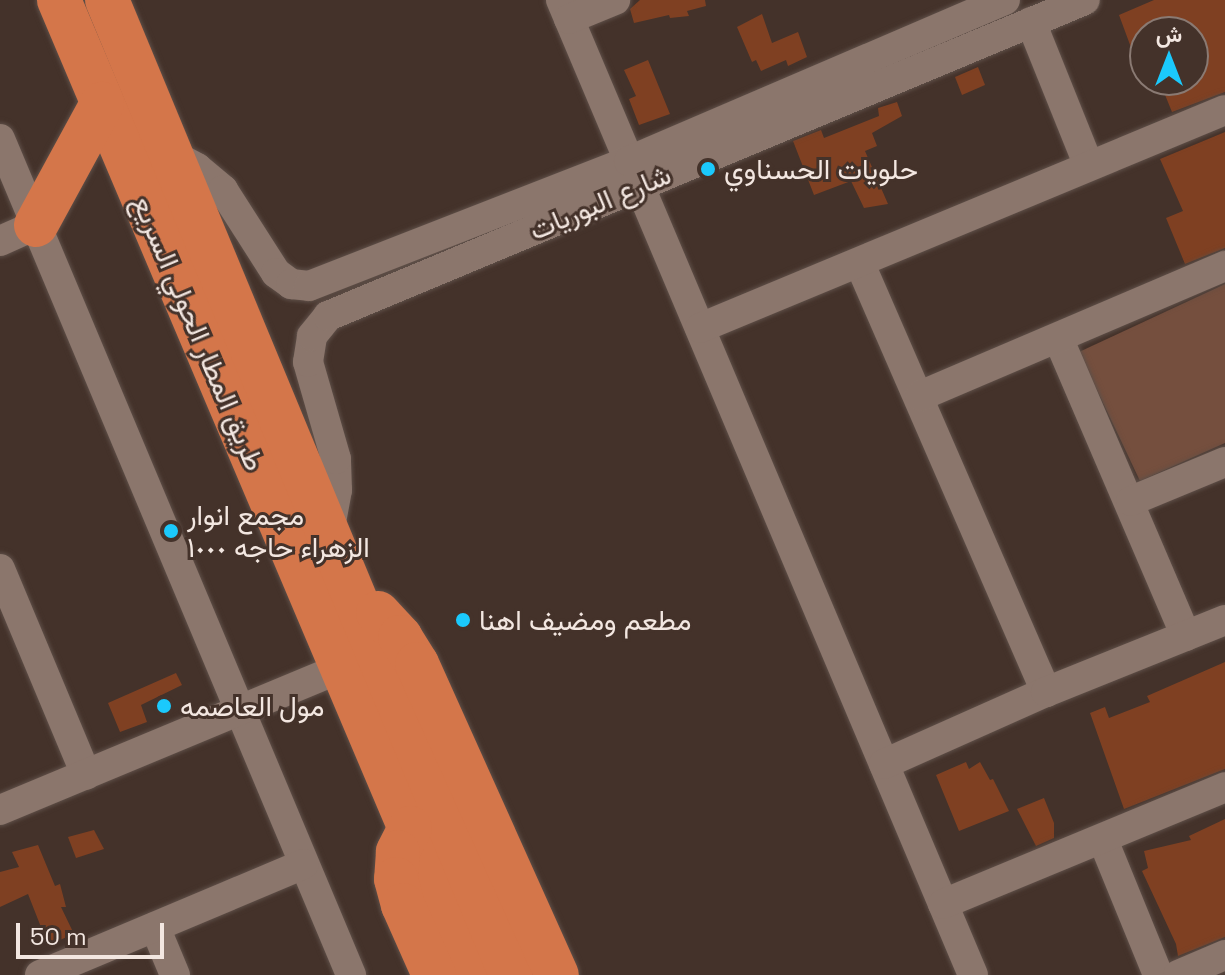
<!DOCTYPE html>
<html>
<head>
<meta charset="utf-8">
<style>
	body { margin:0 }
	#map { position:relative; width:1225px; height:975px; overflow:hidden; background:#44322a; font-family:"Space Grotesk",Vazirmatn,sans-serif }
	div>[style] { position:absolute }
	.green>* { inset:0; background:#754f3e }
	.building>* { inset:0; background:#7f4022 }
	.roads { filter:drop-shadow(0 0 2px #5e4f48) drop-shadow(0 0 2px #5e4f48) }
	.minor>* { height:30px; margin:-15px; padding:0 15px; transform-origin:15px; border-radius:15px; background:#8b766c }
	.highway>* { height:44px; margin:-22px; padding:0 22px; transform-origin:22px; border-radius:22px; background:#d4764a }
	.dots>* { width:22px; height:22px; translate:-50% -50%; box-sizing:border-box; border:4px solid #44322a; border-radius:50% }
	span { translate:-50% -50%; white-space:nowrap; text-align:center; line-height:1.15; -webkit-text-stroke:6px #44322a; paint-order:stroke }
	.poi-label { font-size:28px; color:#f3e7e1 }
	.left { translate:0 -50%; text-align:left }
	.street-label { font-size:28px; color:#f3e7e1 }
	.north { position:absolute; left:1129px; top:16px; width:80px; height:80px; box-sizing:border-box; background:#44322a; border:2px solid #8a7a73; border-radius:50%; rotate:0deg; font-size:22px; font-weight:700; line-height:32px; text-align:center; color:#f3e7e1 }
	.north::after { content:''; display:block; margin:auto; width:28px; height:36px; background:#1bc9fc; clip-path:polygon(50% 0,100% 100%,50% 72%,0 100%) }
	.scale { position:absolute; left:16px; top:923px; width:148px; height:36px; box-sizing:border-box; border:4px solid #f3e7e1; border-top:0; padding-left:10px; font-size:24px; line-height:28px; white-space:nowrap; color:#f3e7e1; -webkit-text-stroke:6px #44322a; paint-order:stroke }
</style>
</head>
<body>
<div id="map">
	<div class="green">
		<i style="clip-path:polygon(1225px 284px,1225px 443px,1140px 481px,1079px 352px)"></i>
	</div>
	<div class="building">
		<i style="clip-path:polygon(640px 0,705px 0,706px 6px,687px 11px,689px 16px,670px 18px,669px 15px,634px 23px,630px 9px)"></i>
		<i style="clip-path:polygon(1154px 0,1225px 0,1225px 92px,1172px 112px,1159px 80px,1193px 80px,1193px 32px,1145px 32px,1143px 80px,1119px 15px)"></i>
		<i style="clip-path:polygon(762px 14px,772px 43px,798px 32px,807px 57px,788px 66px,786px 60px,761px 71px,756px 60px,752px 62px,737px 27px)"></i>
		<i style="clip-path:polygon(648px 60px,670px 114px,639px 125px,629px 99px,636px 96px,624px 70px)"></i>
		<i style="clip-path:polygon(978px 67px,985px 85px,962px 95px,955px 77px)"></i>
		<i style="clip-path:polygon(897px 102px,902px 116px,872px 133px,877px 146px,865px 151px,888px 204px,864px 208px,851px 181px,814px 195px,793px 141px,821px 130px,824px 138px,879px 116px,878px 108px)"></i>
		<i style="clip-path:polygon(1225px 132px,1225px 248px,1185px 264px,1166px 218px,1183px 211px,1160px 159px)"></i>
		<i style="clip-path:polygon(1225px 662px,1225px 769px,1124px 809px,1090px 713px,1105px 707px,1109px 718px,1150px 702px,1147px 696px)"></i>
		<i style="clip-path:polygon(176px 673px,182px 685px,141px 705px,147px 722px,120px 732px,108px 703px)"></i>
		<i style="clip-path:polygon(966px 762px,969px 769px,980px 762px,990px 780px,993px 779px,1009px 811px,959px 831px,936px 775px)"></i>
		<i style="clip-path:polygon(1044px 798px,1054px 823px,1054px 838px,1036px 846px,1017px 809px)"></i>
		<i style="clip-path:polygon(1225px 819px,1225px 937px,1178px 956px,1176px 944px,1142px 871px,1148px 868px,1144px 851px,1191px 840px,1189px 836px)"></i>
		<i style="clip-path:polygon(94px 830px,104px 849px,76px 858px,68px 837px)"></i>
		<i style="clip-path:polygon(38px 845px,55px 886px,60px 884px,66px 907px,61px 907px,74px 934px,48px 945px,28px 894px,0 907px,0 872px,19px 867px,12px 852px)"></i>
	</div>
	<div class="roads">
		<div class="minor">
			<i style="left:561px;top:0;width:1058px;rotate:67.09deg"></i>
			<i style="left:569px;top:19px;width:50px;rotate:-22.4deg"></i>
			<i style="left:1031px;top:22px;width:155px;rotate:68.1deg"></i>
			<i style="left:0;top:139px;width:907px;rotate:67.22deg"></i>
			<i style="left:169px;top:153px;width:32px;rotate:28deg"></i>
			<i style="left:197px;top:168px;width:34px;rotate:40deg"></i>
			<i style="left:223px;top:190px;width:98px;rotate:57.4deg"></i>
			<i style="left:276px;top:273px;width:19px;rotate:36deg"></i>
			<i style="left:291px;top:284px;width:18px;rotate:6deg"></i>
			<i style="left:309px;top:286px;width:344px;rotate:-21.3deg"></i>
			<i style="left:629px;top:161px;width:409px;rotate:-23.2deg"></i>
			<i style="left:0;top:241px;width:39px;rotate:-24deg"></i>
			<i style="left:860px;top:264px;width:467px;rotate:66.5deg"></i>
			<i style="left:700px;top:328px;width:568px;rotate:-22.55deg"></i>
			<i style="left:1059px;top:340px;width:322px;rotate:66.8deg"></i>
			<i style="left:920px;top:396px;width:332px;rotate:-23.1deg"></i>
			<i style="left:1131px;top:501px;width:102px;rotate:-22.5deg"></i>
			<i style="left:329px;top:533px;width:44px;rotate:-79.5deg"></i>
			<i style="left:337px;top:490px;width:31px;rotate:-92deg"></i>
			<i style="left:336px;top:459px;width:101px;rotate:-106.1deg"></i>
			<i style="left:308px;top:362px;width:26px;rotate:-81deg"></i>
			<i style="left:312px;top:336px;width:26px;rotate:-51deg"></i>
			<i style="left:328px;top:316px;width:820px;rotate:-22.66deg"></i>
			<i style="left:0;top:569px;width:223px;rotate:67.3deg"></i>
			<i style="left:884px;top:764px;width:177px;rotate:-24deg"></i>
			<i style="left:1046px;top:692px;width:193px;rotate:-21.9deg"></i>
			<i style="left:0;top:810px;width:369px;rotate:-22.6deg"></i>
			<i style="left:1103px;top:840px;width:146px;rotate:67.8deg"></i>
			<i style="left:943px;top:904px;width:305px;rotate:-22.5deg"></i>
			<i style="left:155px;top:927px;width:52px;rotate:67.4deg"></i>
			<i style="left:40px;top:975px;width:286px;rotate:-22.8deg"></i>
			<i style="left:1178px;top:975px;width:51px;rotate:-23.1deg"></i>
		</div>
		<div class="highway">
			<i style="left:59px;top:0;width:1059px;rotate:67.04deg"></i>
			<i style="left:107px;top:0;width:1055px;rotate:67.49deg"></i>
			<i style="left:36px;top:225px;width:138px;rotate:-61.4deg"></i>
			<i style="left:378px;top:613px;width:33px;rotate:47deg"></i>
			<i style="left:400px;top:637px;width:32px;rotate:58deg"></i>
			<i style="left:417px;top:664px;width:341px;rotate:65.8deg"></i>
			<i style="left:410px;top:828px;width:27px;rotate:117deg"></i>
			<i style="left:398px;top:852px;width:27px;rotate:94deg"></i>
			<i style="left:396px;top:879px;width:27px;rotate:75deg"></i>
			<i style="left:403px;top:905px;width:77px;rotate:66.1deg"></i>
		</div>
	</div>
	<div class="dots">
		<i style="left:708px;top:169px;background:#1bc9fc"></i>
		<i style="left:171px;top:531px;background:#1bc9fc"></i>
		<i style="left:463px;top:620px;background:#1bc9fc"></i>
		<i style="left:164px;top:706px;background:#1bc9fc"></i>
	</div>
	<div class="poi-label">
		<span class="left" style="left:724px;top:169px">حلويات الحسناوي</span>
		<span class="left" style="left:187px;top:531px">مجمع انوار<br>الزهراء حاجه ١٠٠٠</span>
		<span class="left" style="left:479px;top:620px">مطعم ومضيف اهنا</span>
		<span class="left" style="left:180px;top:706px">مول العاصمه</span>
	</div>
	<div class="street-label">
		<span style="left:600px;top:202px;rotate:-23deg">شارع البوريات</span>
		<span style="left:199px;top:333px;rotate:67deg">طريق المطار الحولي السريع</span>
	</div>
	<div class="north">ش</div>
	<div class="scale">50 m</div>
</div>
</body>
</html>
